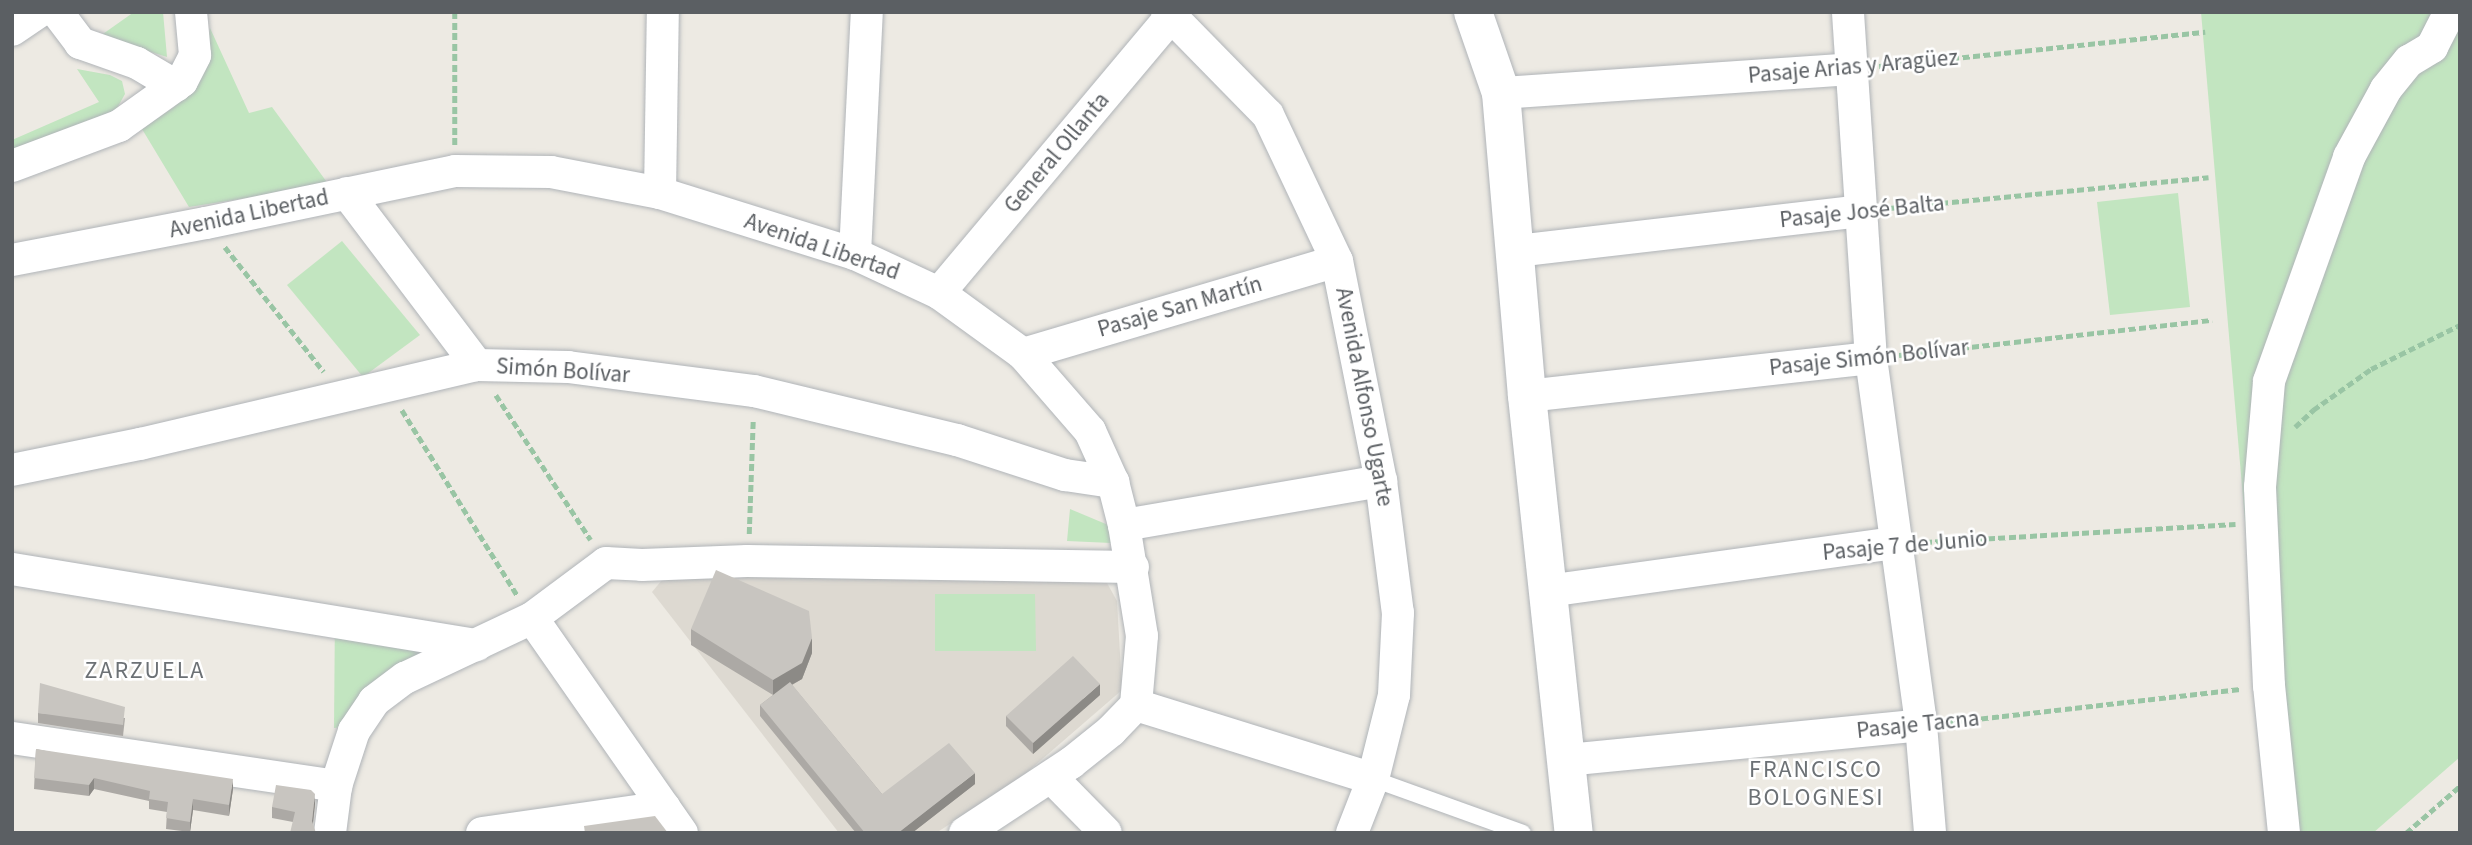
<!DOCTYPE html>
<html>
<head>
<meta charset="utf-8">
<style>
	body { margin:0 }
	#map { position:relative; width:2472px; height:845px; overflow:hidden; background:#edeae3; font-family:"Source Sans 3",sans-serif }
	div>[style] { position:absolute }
	.education>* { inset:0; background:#ddd9d1 }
	.green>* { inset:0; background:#c2e5c0 }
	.path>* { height:4.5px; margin-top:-2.25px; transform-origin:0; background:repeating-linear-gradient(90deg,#99c5a4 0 7px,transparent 0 10.5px) }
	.roads { filter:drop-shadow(0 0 2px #b0b4b8) drop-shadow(0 0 2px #b0b4b8) }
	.lane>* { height:16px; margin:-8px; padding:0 8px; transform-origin:8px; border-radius:8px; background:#fff }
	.street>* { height:32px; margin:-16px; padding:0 16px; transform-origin:16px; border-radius:16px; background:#fff }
	.secondary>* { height:38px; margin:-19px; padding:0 19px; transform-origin:19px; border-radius:19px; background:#fff }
	.wall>* { inset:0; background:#aca9a5 }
	.shaded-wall>* { inset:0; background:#8c8a86 }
	.building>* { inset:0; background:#c8c5c0 }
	span { translate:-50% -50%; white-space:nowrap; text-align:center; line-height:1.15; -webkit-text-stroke:5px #fff; paint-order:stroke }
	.street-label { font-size:23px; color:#5b5f63 }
	.neighbourhood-label { font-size:24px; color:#6c7175; letter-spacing:2px }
	.frame { position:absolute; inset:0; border:14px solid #5b5f63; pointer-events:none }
</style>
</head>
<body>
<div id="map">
	<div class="education">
		<i style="clip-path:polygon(667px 574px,1107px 583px,1117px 601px,1122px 690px,1018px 780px,936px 833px,839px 833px,652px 592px)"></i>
	</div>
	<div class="green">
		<i style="clip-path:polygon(134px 12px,163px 12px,167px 57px,100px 36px)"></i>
		<i style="clip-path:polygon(2201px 12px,2460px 12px,2460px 757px,2373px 833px,2272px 833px)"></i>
		<i style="clip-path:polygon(210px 28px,249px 113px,272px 107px,329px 185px,189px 207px,142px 129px,174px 107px,196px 82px,206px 56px)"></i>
		<i style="clip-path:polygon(77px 69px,110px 75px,122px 81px,125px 94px,116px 110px,12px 152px,12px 140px,99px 102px)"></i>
		<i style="clip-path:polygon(2178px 193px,2190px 307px,2110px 315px,2097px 202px)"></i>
		<i style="clip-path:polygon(342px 241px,420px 335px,363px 377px,287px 285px)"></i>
		<i style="clip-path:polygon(1070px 509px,1113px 527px,1111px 543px,1067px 541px)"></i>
		<i style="clip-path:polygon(935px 594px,1035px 594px,1036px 651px,935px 651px)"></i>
		<i style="clip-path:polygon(335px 611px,472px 629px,346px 727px,334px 728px)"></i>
	</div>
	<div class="path">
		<i style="left:455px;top:12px;width:133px;rotate:90deg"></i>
		<i style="left:1879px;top:66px;width:328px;rotate:-6deg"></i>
		<i style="left:1889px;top:208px;width:321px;rotate:-5.5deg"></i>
		<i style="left:225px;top:247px;width:159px;rotate:51.6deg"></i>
		<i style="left:1899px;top:355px;width:315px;rotate:-6.4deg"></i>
		<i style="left:496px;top:395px;width:173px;rotate:56.8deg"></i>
		<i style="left:402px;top:410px;width:219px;rotate:58.1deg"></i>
		<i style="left:2295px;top:427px;width:25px;rotate:-43deg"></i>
		<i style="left:2313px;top:410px;width:71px;rotate:-35.3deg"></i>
		<i style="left:2371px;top:369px;width:99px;rotate:-26.3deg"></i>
		<i style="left:749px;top:534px;width:114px;rotate:-88deg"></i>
		<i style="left:1925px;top:542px;width:311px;rotate:-3.3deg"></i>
		<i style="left:1950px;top:722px;width:292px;rotate:-6.5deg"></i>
		<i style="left:2406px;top:833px;width:72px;rotate:-41deg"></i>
	</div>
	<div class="roads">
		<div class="lane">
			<i style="left:1373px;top:779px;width:159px;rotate:19.8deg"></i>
		</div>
		<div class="street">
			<i style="left:57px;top:12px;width:39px;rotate:53deg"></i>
			<i style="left:80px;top:43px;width:60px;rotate:19.3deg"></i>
			<i style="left:137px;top:63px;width:45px;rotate:30.5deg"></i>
			<i style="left:1167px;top:12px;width:144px;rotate:45.6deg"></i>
			<i style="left:1268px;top:115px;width:161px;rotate:64.7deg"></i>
			<i style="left:1337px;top:261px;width:224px;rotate:78.7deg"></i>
			<i style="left:1381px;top:481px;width:133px;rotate:82.7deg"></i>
			<i style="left:1398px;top:613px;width:82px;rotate:92.8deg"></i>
			<i style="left:1394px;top:695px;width:87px;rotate:104deg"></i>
			<i style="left:1373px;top:779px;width:58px;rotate:111.3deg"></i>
			<i style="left:1848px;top:13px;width:346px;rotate:86.2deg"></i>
			<i style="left:1871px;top:358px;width:370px;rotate:82.2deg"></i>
			<i style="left:1921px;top:725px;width:108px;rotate:85.2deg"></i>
			<i style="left:12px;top:30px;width:32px;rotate:-34deg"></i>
			<i style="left:1501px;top:93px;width:350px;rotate:-3.9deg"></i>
			<i style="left:12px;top:166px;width:114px;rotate:-20.5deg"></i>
			<i style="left:119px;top:126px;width:77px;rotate:-35.5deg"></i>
			<i style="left:182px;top:81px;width:29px;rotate:-63deg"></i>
			<i style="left:195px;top:55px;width:43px;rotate:-95.3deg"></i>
			<i style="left:347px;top:193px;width:216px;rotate:52.9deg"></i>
			<i style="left:660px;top:193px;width:181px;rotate:-89.1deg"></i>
			<i style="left:1516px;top:251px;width:346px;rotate:-6.6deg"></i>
			<i style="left:855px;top:254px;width:242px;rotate:-87.2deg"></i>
			<i style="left:12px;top:260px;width:197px;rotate:-10.8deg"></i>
			<i style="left:206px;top:223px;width:254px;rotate:-11.8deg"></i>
			<i style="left:455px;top:171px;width:96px;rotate:0.6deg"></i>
			<i style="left:551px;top:172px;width:111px;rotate:10.9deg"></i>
			<i style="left:660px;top:193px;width:204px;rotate:17.4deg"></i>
			<i style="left:855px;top:254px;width:93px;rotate:24.9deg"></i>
			<i style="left:939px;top:293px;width:104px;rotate:36deg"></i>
			<i style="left:1023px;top:354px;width:102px;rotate:49deg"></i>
			<i style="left:1090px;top:431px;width:56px;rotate:65.7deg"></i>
			<i style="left:1113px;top:482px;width:44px;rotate:75.7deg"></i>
			<i style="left:1124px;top:525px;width:112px;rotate:80.8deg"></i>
			<i style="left:1142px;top:636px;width:69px;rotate:95deg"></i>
			<i style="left:1136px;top:705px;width:36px;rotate:134deg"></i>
			<i style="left:1111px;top:731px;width:51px;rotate:141.3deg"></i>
			<i style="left:1071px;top:763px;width:127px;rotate:146.6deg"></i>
			<i style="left:939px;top:293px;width:367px;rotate:-50deg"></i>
			<i style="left:1023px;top:354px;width:327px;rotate:-16.5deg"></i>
			<i style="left:1527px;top:396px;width:346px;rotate:-6.3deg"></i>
			<i style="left:12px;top:470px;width:131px;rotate:-11.5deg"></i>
			<i style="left:140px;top:444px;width:346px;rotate:-13.2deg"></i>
			<i style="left:477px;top:365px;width:91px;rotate:1.3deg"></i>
			<i style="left:568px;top:367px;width:188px;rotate:7.4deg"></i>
			<i style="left:754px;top:391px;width:209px;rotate:13.6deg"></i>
			<i style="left:957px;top:440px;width:114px;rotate:18deg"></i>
			<i style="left:1065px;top:475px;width:49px;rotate:8.3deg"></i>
			<i style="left:1124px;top:525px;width:261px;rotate:-9.7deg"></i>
			<i style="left:12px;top:569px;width:471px;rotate:9.3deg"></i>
			<i style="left:1548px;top:591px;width:351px;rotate:-7.9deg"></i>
			<i style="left:532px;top:618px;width:262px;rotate:55.1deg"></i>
			<i style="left:1136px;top:705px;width:248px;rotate:17.3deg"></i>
			<i style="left:12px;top:738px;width:328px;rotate:8.4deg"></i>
			<i style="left:1566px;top:760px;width:357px;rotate:-5.6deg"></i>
			<i style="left:1051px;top:777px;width:78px;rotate:45.5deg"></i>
			<i style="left:330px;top:833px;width:47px;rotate:-82.7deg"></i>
			<i style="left:336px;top:786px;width:58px;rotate:-71.9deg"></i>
			<i style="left:354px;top:731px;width:36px;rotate:-56deg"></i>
			<i style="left:374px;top:701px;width:39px;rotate:-37deg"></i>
			<i style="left:405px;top:678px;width:140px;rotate:-25.3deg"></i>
			<i style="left:532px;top:618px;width:92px;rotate:-36.6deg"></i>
			<i style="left:606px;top:563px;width:36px;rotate:3deg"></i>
			<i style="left:642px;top:565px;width:105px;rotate:-2.2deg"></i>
			<i style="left:747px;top:561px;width:386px;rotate:0.9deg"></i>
			<i style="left:482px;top:833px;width:184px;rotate:-8.1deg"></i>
			<i style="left:2284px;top:833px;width:148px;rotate:-95.8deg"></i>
			<i style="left:2269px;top:686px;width:199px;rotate:-92.6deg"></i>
			<i style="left:2260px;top:487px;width:106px;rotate:-85.1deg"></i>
			<i style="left:2269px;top:381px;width:238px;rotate:-70.3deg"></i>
			<i style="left:2349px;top:157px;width:77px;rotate:-61.4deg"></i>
			<i style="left:2386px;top:89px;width:36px;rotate:-51deg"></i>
			<i style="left:2409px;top:61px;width:27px;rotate:-31deg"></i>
			<i style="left:2432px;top:47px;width:39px;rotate:-63deg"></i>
		</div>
		<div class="secondary">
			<i style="left:1473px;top:12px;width:86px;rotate:70.9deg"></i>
			<i style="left:1501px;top:93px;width:304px;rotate:85.1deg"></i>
			<i style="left:1527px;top:396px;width:440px;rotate:83.9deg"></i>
		</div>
	</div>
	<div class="wall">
		<i style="clip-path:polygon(691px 629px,812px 653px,802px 679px,792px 685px,882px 794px,975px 784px,912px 833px,856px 833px,760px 716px,760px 705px,773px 695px,691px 645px)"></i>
		<i style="clip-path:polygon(1100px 695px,1033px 754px,1006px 726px,1006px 716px)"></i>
		<i style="clip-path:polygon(38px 713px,125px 718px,123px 736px,38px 723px)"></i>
		<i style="clip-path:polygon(36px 749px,233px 789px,229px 816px,193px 810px,190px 832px,166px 829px,167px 812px,149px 809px,149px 801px,94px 789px,89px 796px,34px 789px)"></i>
		<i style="clip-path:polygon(315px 804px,313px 824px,293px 822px,272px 818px,272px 807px)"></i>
	</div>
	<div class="shaded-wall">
		<i style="clip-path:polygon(812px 638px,812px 653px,802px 679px,773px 695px,773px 680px)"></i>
		<i style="clip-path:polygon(1100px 684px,1100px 695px,1033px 754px,1033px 743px)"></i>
		<i style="clip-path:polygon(975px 773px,975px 784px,912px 833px,898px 833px)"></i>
		<i style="clip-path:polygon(94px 778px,94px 789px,89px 796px,89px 785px)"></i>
		<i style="clip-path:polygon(233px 779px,233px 789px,229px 816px,229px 805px)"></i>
		<i style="clip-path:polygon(315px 794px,315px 804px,312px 831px,312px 821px)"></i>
		<i style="clip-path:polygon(193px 799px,193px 810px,190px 832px,190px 822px)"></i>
	</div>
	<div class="building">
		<i style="clip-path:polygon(716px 570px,809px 611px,812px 638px,802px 663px,773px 680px,691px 629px)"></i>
		<i style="clip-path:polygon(1073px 656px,1100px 684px,1033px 743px,1006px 716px)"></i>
		<i style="clip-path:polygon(790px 682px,882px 794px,949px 743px,975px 773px,898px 833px,865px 833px,760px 705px)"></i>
		<i style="clip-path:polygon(40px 683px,125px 707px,123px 725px,38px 713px)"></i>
		<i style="clip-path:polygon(36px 749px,233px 779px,229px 805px,193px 799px,190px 822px,166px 818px,168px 802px,149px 799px,150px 791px,94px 778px,89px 785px,34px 778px)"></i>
		<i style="clip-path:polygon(276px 785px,311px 790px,315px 794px,312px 821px,316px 833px,290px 833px,295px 812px,272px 807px)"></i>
		<i style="clip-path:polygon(655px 816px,668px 833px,585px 833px,584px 826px)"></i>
	</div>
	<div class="street-label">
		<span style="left:1853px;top:67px;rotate:-5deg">Pasaje Arias y Aragüez</span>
		<span style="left:1057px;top:153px;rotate:-50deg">General Ollanta</span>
		<span style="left:1862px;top:212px;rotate:-6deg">Pasaje José Balta</span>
		<span style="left:249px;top:214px;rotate:-12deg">Avenida Libertad</span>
		<span style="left:822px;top:247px;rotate:19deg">Avenida Libertad</span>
		<span style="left:1180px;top:307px;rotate:-16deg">Pasaje San Martín</span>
		<span style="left:1869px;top:358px;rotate:-6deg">Pasaje Simón Bolívar</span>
		<span style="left:563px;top:371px;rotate:4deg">Simón Bolívar</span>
		<span style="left:1364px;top:397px;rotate:79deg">Avenida Alfonso Ugarte</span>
		<span style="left:1905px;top:546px;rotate:-5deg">Pasaje 7 de Junio</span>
		<span style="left:1918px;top:725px;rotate:-6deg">Pasaje Tacna</span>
	</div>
	<div class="neighbourhood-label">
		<span style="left:145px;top:671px">ZARZUELA</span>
		<span style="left:1816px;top:784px">FRANCISCO<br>BOLOGNESI</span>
	</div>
	<div class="frame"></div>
</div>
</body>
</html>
